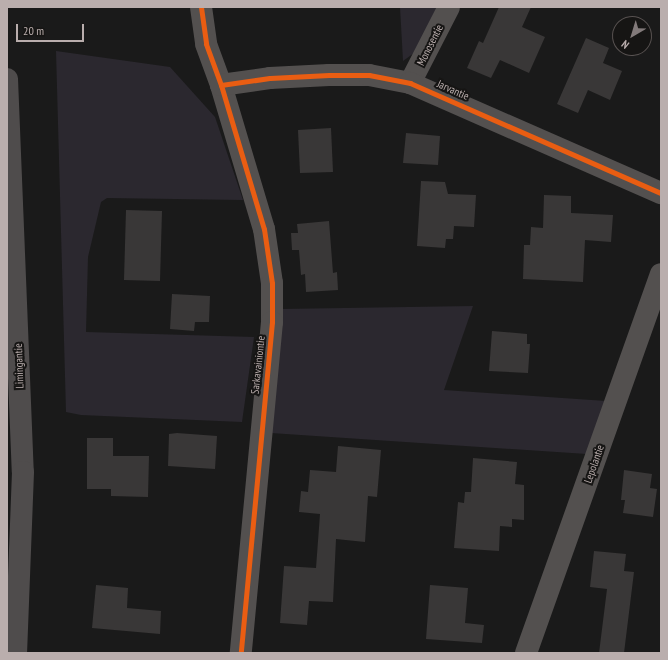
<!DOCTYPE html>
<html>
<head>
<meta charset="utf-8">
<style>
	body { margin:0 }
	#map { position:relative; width:668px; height:660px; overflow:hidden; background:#1a1a1a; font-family:"PT Sans Narrow",sans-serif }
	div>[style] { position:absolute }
	.green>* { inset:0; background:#2b282f }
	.building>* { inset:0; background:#393737 }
	.minor>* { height:22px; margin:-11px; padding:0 11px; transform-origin:11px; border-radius:11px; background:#53504f }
	.major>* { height:22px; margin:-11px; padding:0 11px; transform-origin:11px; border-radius:11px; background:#4f4c4c }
	.cycleway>* { height:5px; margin:-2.5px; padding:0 2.5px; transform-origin:2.5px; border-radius:2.5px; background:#e95d12 }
	span { translate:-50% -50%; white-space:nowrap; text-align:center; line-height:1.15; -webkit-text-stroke:4px #161514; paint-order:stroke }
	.street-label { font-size:11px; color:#baaead }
	.frame { position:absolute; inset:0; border:8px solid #baaead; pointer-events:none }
	.north { position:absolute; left:612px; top:16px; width:40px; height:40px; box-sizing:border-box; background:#161514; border:1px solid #585251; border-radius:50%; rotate:218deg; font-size:11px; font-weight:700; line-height:16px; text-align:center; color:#baaead }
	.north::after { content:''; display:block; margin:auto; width:14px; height:18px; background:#827a7a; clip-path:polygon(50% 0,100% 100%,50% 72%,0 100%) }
	.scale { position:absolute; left:16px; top:24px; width:68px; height:18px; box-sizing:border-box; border:2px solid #baaead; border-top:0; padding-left:5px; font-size:12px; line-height:14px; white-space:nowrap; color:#baaead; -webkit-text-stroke:3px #161514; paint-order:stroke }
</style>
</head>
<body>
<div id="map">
	<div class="green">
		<i style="clip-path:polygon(400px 7px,439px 7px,414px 53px,403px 61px)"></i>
		<i style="clip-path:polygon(56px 51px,170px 67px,215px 117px,243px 200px,107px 198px,101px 202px,88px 257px,86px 332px,254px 337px,242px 422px,81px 415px,66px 412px)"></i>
		<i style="clip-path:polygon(473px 306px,444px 390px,606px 401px,587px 454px,271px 433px,281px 309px)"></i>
	</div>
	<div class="building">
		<i style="clip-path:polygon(499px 7px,531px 7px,522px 27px,545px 37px,529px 73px,500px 60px,491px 78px,467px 68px,479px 41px,483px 43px)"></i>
		<i style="clip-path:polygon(586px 38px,609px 48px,603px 63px,622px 71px,610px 100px,588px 90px,578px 113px,557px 104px)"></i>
		<i style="clip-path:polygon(331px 128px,333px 172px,300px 173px,298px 130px)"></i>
		<i style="clip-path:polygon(406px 133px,440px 136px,438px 165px,403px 163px)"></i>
		<i style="clip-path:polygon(421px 181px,445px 182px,448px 194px,476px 195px,474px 227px,454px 226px,453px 239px,446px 239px,445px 248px,417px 246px)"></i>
		<i style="clip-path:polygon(544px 195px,571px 196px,571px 213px,613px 215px,611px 242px,585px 240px,583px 282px,523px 279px,524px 245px,530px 245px,531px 227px,543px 228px)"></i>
		<i style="clip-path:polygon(126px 210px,162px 211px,160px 281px,124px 280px)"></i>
		<i style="clip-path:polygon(329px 221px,333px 273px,337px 272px,338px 290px,306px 292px,305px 274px,301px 275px,299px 250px,292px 250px,291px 233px,298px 233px,297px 224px)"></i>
		<i style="clip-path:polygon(172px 294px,210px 296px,209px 322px,195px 322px,194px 331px,170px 329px)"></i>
		<i style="clip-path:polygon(492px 331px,527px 334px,527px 344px,530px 344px,528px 373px,489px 371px)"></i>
		<i style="clip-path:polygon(177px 433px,217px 436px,215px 469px,168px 466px,169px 434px)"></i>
		<i style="clip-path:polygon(87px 438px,113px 438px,113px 456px,149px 456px,148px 497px,111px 496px,111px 489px,87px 489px)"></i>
		<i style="clip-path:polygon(338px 446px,381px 450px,377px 497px,368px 496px,365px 542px,336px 539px,333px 602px,309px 601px,307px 625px,280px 623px,284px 566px,316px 568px,320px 514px,299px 512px,301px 491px,308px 492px,310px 470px,336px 472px)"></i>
		<i style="clip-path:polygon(473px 458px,517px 462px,515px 484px,524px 485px,524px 520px,512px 519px,512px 527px,500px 526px,499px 551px,454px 548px,458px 502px,464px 503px,465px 492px,471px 492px)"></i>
		<i style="clip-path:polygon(624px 470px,652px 474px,650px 488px,657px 489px,653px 517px,623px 513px,625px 500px,621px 500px)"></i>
		<i style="clip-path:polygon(594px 551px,626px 554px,624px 571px,634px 572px,624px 653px,599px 653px,607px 589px,590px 587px)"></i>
		<i style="clip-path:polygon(96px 585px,128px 588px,127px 608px,161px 611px,160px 634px,92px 628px)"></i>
		<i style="clip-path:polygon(430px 585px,468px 588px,465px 623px,484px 625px,482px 643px,426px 639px)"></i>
	</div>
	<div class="minor">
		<i style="left:201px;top:7px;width:37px;rotate:82deg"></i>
		<i style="left:206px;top:44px;width:44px;rotate:69.9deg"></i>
		<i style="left:221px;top:85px;width:150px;rotate:73.4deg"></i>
		<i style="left:264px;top:229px;width:55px;rotate:81.6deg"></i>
		<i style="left:272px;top:283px;width:39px;rotate:90deg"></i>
		<i style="left:272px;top:322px;width:332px;rotate:95.4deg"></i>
		<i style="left:410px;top:83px;width:85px;rotate:-62.8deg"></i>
		<i style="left:221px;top:85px;width:49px;rotate:-8.1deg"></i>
		<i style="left:270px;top:78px;width:59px;rotate:-2.9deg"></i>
		<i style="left:329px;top:75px;width:40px"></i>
		<i style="left:369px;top:75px;width:42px;rotate:11deg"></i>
		<i style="left:410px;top:83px;width:274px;rotate:23.7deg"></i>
		<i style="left:526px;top:653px;width:402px;rotate:-70.4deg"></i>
	</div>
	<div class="major">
		<i style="left:7px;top:79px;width:393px;rotate:87.7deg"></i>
		<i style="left:23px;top:472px;width:181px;rotate:92.2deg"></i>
	</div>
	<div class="cycleway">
		<i style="left:201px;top:7px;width:37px;rotate:82deg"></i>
		<i style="left:206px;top:44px;width:44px;rotate:69.9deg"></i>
		<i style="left:221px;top:85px;width:150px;rotate:73.4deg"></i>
		<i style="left:264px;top:229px;width:55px;rotate:81.6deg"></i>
		<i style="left:272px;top:283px;width:39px;rotate:90deg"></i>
		<i style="left:272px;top:322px;width:332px;rotate:95.4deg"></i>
		<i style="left:221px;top:85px;width:49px;rotate:-8.1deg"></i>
		<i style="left:270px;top:78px;width:59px;rotate:-2.9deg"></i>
		<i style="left:329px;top:75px;width:40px"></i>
		<i style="left:369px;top:75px;width:42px;rotate:11deg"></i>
		<i style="left:410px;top:83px;width:274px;rotate:23.7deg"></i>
	</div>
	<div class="street-label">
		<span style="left:430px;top:45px;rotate:-63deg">Monosentie</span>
		<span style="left:453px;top:90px;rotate:24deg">Jarvantie</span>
		<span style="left:258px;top:365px;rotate:-84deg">Sarkavainiontie</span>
		<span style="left:19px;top:366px;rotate:-92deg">Limingantie</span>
		<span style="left:594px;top:464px;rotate:-71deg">Lepolantie</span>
	</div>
	<div class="frame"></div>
	<div class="north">N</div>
	<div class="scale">20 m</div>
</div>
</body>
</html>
